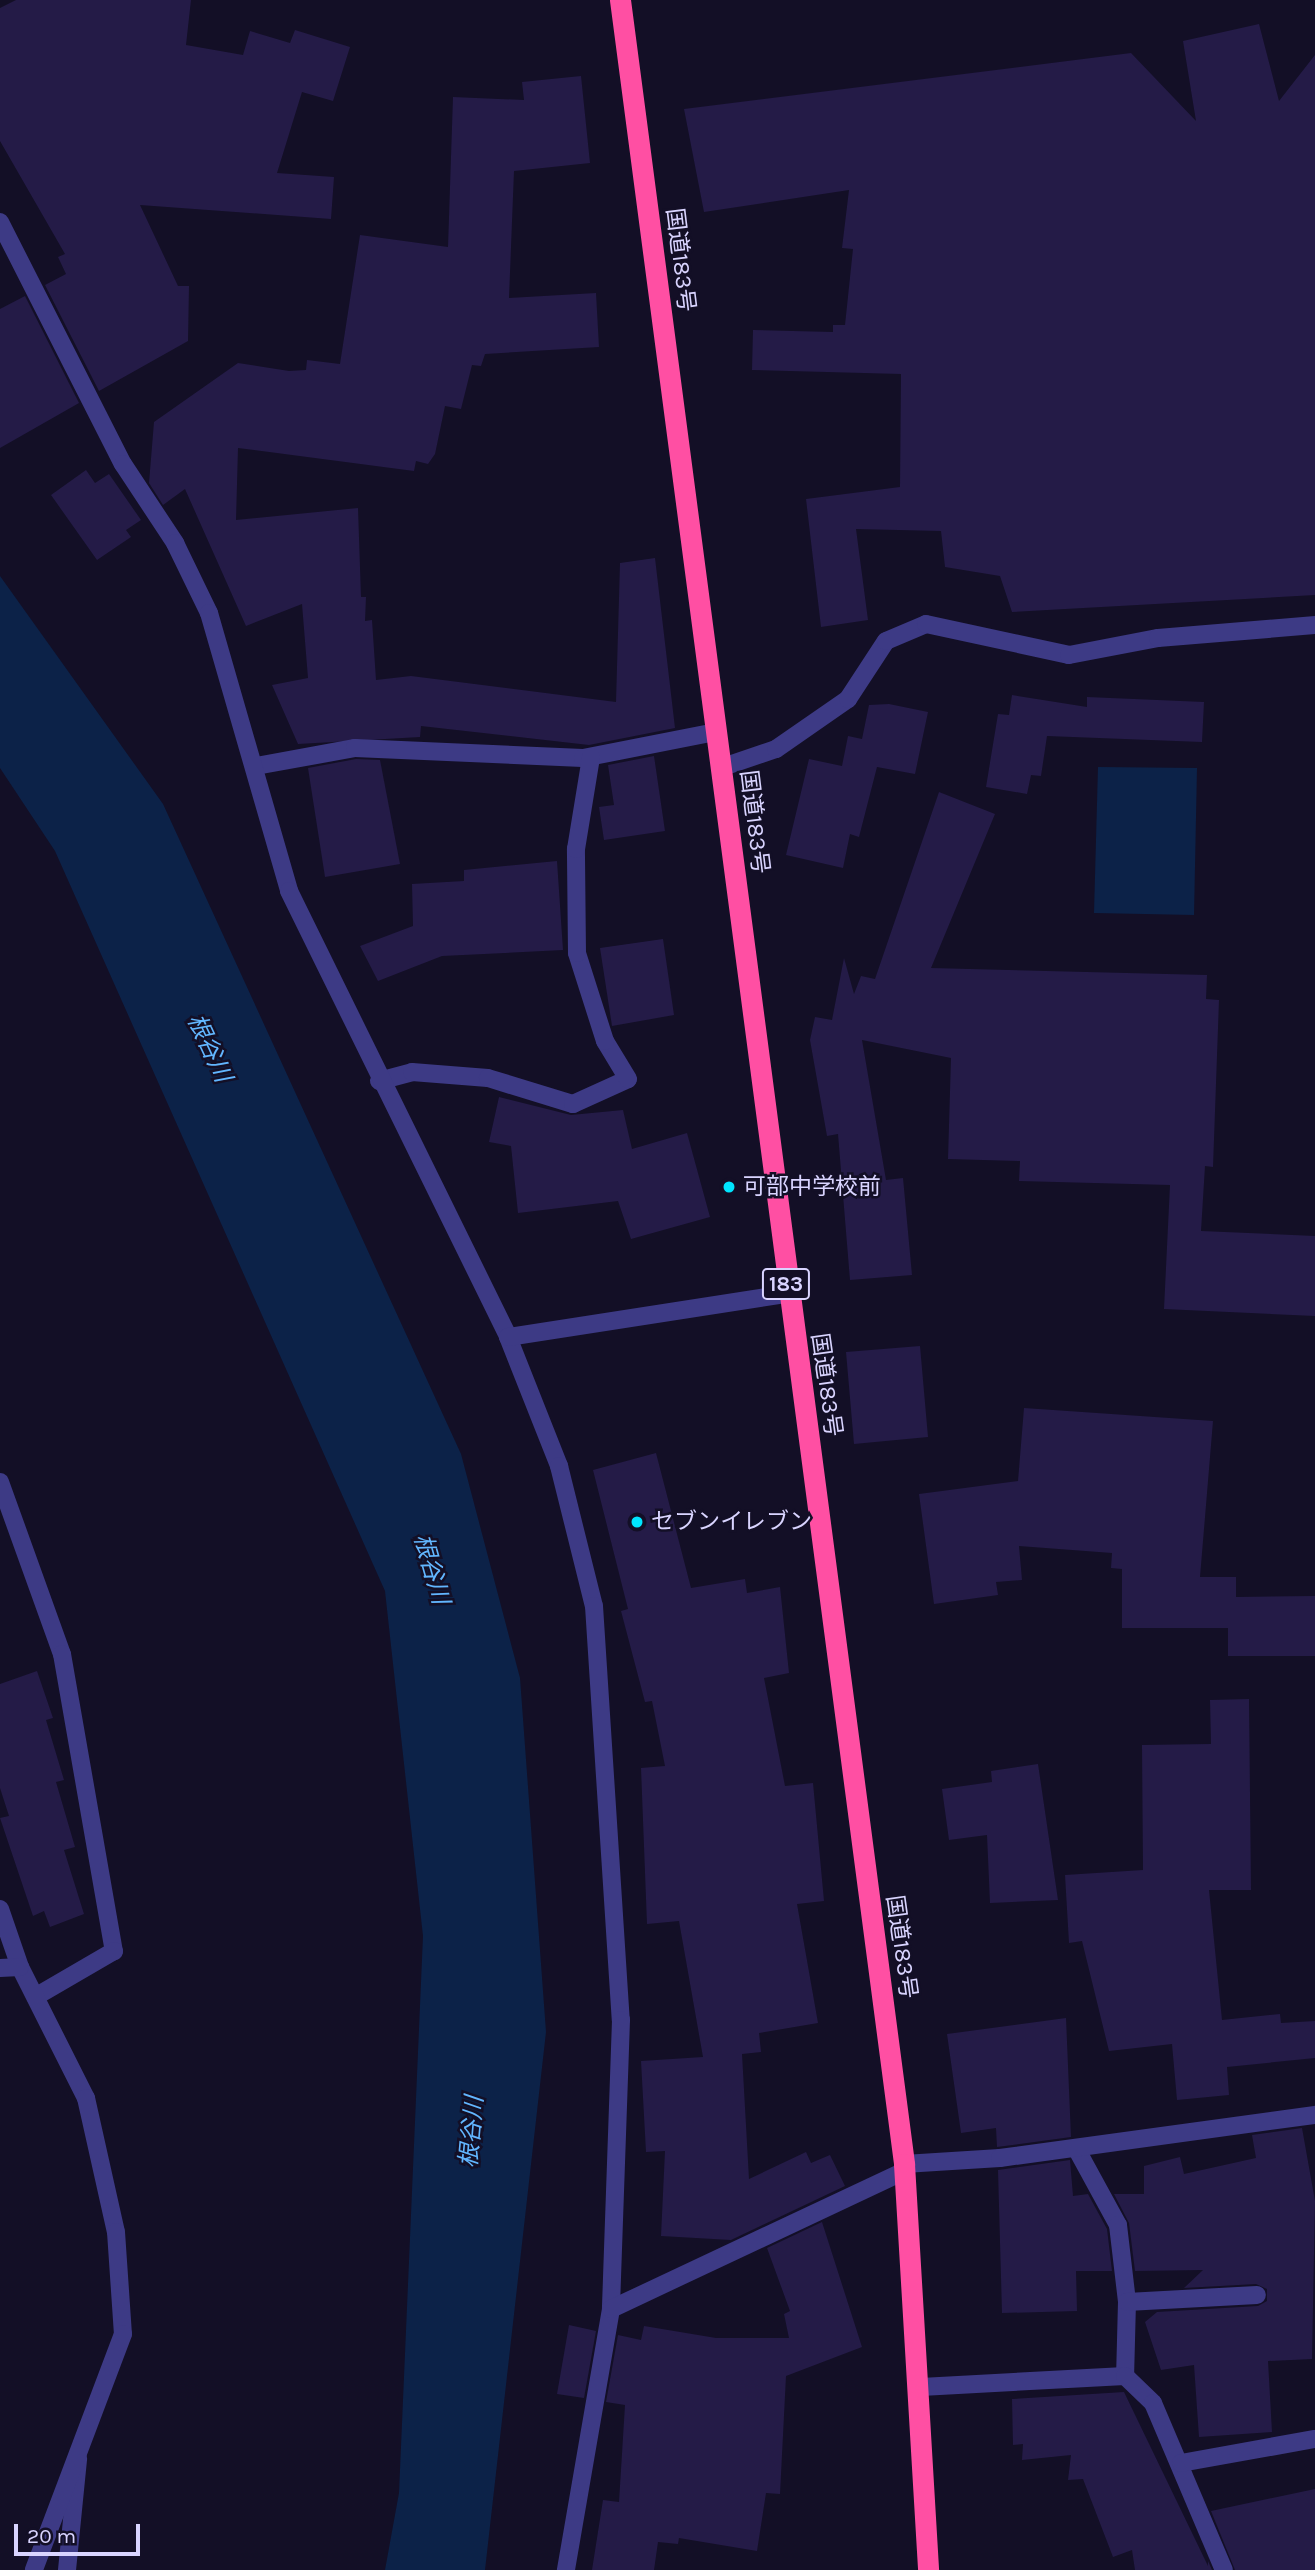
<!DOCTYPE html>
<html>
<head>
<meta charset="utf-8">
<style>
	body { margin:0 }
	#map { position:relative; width:1315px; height:2570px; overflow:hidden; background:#130f26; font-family:Karla,"Noto Sans JP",sans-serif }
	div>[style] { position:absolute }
	.water>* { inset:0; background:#0c2248 }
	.building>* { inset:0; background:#241b47 }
	.lane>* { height:18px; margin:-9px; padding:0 9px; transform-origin:9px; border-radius:9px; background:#3d3a85 }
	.street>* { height:18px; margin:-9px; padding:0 9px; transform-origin:9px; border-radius:9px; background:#3d3a85 }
	.highway>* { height:21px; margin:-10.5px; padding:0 10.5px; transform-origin:10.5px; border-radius:10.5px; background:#ff4fa3 }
	.dots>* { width:19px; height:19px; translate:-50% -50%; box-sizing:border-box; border:4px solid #130f26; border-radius:50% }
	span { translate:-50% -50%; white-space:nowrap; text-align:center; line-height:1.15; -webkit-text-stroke:5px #130f26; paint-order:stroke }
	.shield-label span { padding:2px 5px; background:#130f26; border:2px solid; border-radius:5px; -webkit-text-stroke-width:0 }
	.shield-label { font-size:21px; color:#d9d4ff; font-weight:700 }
	.street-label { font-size:23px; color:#d9d4ff }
	.poi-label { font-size:23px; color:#d9d4ff }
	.left { translate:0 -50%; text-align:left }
	.water-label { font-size:24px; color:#62b6ff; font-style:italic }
	.scale { position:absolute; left:14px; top:2524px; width:126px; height:32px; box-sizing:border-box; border:4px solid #d9d4ff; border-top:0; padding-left:9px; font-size:21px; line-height:24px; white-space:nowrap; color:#d9d4ff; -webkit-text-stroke:5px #130f26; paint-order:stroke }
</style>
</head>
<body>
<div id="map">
	<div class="water">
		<i style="clip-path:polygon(0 576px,163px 804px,461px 1454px,520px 1678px,546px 2032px,485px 2570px,385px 2570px,399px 2493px,423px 1936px,385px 1591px,55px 851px,0 768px)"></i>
		<i style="clip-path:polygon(1098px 767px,1197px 768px,1194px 915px,1094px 913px)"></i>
	</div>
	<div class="building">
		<i style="clip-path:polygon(16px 0,191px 0,186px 45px,243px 55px,250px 31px,290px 43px,295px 30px,350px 47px,333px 101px,302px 92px,277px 173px,334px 177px,331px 219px,140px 205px,178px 286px,189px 286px,188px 341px,99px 391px,45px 285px,66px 274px,58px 257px,65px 254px,0 141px,0 8px)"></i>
		<i style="clip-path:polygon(1259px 24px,1279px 101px,1315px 55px,1315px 595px,1012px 612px,1000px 576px,945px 567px,941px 531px,856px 529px,868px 620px,821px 627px,806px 499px,900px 487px,901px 374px,752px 370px,753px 330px,833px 332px,833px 325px,845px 325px,853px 249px,842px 248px,849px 190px,704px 212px,684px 109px,1131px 53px,1196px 121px,1183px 41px)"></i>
		<i style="clip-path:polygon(581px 76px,590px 163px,514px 171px,509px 298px,596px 293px,599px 347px,485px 354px,481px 366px,472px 365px,461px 409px,445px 406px,435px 454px,428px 464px,416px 461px,414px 471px,238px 448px,236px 520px,358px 508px,361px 597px,366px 597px,365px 621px,372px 620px,376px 680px,411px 676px,616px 702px,620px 563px,655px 558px,675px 728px,589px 745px,421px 726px,420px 737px,298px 744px,272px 685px,308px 678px,302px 604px,246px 626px,185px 489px,163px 505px,149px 483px,154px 422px,238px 363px,289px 371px,306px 370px,307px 360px,340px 364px,360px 235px,448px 247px,453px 97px,524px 100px,522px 82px)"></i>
		<i style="clip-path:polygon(25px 296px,79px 403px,0 448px,0 309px)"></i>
		<i style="clip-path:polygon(86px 470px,95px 483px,109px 474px,141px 520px,126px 530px,131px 537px,97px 560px,51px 495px)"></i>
		<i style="clip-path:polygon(1012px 695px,1087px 707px,1087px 697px,1204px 702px,1202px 742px,1047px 736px,1041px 776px,1031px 775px,1027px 794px,986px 787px,998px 714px,1009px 715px)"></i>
		<i style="clip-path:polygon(889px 704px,928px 712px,915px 774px,877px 767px,859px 837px,850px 834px,843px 868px,786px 855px,809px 759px,842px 766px,848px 736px,862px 739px,869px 705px)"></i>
		<i style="clip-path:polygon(654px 756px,665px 831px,604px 840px,599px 807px,614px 805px,608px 765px)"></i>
		<i style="clip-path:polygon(356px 759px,380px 760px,400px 864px,325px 877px,308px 768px)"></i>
		<i style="clip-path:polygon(939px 792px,995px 814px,931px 968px,1207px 975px,1206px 999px,1219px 1000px,1213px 1167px,1205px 1166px,1201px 1231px,1315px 1236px,1315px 1316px,1164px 1309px,1170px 1185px,1019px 1181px,1020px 1161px,948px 1159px,951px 1058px,862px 1040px,886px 1180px,903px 1178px,912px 1275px,850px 1280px,838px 1134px,827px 1136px,810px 1040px,815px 1017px,832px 1020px,844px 958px,854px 994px,861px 976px,875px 979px)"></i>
		<i style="clip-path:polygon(557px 861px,563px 950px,442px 956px,378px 981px,360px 946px,413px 926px,412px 884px,464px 881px,464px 870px)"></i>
		<i style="clip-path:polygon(663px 939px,674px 1015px,612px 1026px,600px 948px)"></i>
		<i style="clip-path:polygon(499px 1097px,571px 1115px,623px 1110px,632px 1149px,687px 1133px,710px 1217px,631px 1239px,618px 1201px,518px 1213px,511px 1146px,489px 1142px)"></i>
		<i style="clip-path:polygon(920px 1346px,928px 1437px,854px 1444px,846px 1352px)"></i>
		<i style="clip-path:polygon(1024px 1408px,1213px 1421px,1200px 1577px,1236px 1577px,1236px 1597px,1315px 1596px,1315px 1656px,1228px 1656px,1228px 1628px,1122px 1628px,1122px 1569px,1111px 1568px,1112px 1553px,1019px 1546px,1022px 1580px,996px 1582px,998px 1595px,934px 1604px,919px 1494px,1018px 1481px)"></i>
		<i style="clip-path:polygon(656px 1453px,691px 1588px,745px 1579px,747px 1593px,780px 1587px,789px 1673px,764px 1678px,785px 1786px,813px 1783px,824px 1901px,797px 1904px,818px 2023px,759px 2033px,761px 2052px,742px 2054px,749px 2179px,806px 2152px,811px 2163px,830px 2155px,845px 2186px,731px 2240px,661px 2236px,665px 2151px,646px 2152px,641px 2061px,703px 2057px,679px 1921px,647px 1924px,641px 1768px,665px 1766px,652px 1701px,645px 1702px,621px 1611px,628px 1609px,593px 1470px)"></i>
		<i style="clip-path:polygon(37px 1671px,53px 1718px,46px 1720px,64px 1780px,56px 1782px,75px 1847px,64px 1850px,84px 1914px,50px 1927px,44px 1911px,33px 1916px,0 1818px,9px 1816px,0 1788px,0 1684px)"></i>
		<i style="clip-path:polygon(1249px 1699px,1251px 1890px,1209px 1890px,1222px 2020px,1280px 2014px,1281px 2023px,1315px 2021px,1315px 2058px,1227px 2067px,1229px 2095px,1177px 2100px,1172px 2044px,1109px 2051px,1082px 1941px,1069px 1943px,1065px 1875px,1143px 1870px,1142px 1745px,1211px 1744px,1210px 1700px)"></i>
		<i style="clip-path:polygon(1038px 1764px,1058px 1900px,990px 1903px,987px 1835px,949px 1840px,942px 1789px,992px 1782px,991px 1771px)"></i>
		<i style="clip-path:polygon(1066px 2018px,1071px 2137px,997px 2147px,996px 2128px,961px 2133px,947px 2034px)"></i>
		<i style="clip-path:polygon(1302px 2128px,1315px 2201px,1312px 2359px,1268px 2361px,1272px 2432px,1199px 2437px,1194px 2365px,1161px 2370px,1145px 2322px,1157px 2312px,1258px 2306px,1267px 2301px,1267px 2289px,1256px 2284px,1184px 2288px,1203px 2270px,1135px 2271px,1129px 2223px,1114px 2194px,1144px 2194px,1144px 2166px,1180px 2157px,1184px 2174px,1256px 2158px,1252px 2135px)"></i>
		<i style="clip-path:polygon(1070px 2160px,1073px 2196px,1088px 2194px,1107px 2229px,1112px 2271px,1076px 2271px,1077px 2311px,1002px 2313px,998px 2170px)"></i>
		<i style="clip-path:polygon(822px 2222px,862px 2347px,786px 2376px,780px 2494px,766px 2493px,757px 2551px,679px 2538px,678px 2544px,658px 2542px,654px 2570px,592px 2570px,603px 2500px,619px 2502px,625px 2405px,606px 2402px,618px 2335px,641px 2340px,644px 2326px,716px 2338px,789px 2338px,784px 2314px,790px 2311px,767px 2248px)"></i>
		<i style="clip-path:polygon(569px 2325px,596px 2331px,584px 2398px,557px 2394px)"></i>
		<i style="clip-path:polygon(1124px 2392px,1208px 2566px,1208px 2561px,1212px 2570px,1135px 2570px,1132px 2550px,1113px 2557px,1083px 2479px,1068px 2480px,1071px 2455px,1022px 2460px,1023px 2444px,1013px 2445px,1012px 2399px)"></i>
		<i style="clip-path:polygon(1315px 2489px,1315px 2570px,1235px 2570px,1211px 2511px)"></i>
	</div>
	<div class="lane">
		<i style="left:256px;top:766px;width:101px;rotate:-10.3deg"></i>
		<i style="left:355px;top:748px;width:228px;rotate:2.5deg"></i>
		<i style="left:583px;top:758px;width:135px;rotate:-11.1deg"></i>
		<i style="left:379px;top:1081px;width:34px;rotate:-15deg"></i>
		<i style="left:412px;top:1072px;width:76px;rotate:4.5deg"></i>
		<i style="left:488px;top:1078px;width:89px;rotate:17deg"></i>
		<i style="left:573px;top:1104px;width:60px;rotate:-24.4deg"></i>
		<i style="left:628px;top:1079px;width:44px;rotate:-121.2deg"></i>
		<i style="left:605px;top:1041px;width:92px;rotate:-107.7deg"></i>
		<i style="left:577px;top:953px;width:104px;rotate:-90.6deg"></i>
		<i style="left:576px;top:849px;width:93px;rotate:-80.7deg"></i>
		<i style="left:67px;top:2570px;width:112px;rotate:-84.3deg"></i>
	</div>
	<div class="street">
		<i style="left:0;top:222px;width:271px;rotate:63.1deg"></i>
		<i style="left:123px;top:464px;width:95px;rotate:56.6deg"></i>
		<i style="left:175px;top:543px;width:78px;rotate:64.1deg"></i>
		<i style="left:209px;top:613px;width:289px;rotate:73.9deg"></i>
		<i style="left:289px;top:891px;width:497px;rotate:63.8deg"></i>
		<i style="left:508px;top:1337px;width:139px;rotate:68.4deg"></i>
		<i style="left:559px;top:1466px;width:144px;rotate:76deg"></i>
		<i style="left:594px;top:1606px;width:415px;rotate:86.3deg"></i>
		<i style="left:621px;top:2020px;width:289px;rotate:92deg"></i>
		<i style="left:611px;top:2309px;width:265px;rotate:99.8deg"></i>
		<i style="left:720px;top:768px;width:59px;rotate:-18.7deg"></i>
		<i style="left:776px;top:749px;width:88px;rotate:-34.8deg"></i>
		<i style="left:848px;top:699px;width:69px;rotate:-56.8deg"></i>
		<i style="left:886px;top:641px;width:43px;rotate:-23deg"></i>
		<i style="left:926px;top:624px;width:146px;rotate:12.2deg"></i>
		<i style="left:1069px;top:655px;width:91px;rotate:-10.8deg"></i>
		<i style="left:1158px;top:638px;width:158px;rotate:-4.7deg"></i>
		<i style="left:508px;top:1337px;width:282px;rotate:-8.8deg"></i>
		<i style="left:0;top:1482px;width:183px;rotate:70.2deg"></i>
		<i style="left:62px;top:1654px;width:302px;rotate:80.1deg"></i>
		<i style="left:114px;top:1951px;width:91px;rotate:149.8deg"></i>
		<i style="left:0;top:1909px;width:61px;rotate:71deg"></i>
		<i style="left:20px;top:1967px;width:147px;rotate:63.3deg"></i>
		<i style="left:86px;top:2098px;width:137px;rotate:77.4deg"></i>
		<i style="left:116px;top:2232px;width:102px;rotate:86.1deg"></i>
		<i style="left:123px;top:2334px;width:252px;rotate:110.7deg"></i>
		<i style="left:0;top:1968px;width:20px;rotate:-3deg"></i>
		<i style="left:1076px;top:2148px;width:88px;rotate:61.4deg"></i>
		<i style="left:1118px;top:2225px;width:78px;rotate:83.3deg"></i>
		<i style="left:1127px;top:2302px;width:74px;rotate:91.5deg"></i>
		<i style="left:904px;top:2164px;width:96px;rotate:-3.6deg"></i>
		<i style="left:1000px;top:2158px;width:318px;rotate:-7.8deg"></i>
		<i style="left:1127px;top:2302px;width:130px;rotate:-3.1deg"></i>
		<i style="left:611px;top:2309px;width:324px;rotate:-25.2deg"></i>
		<i style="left:921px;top:2387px;width:204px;rotate:-3.1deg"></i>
		<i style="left:1125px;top:2376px;width:39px;rotate:44deg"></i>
		<i style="left:1153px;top:2403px;width:181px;rotate:67deg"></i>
		<i style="left:1181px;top:2463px;width:136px;rotate:-10.2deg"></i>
	</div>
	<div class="highway">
		<i style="left:620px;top:0;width:2183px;rotate:82.52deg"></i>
		<i style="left:904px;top:2164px;width:407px;rotate:86.6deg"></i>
	</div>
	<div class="dots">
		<i style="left:729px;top:1187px;background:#00e5ff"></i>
		<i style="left:637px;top:1522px;background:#00e5ff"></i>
	</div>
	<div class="shield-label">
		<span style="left:786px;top:1284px">183</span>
	</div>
	<div class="street-label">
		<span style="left:680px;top:260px;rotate:83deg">国道183号</span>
		<span style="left:754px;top:822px;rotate:83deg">国道183号</span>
		<span style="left:826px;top:1385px;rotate:82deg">国道183号</span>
		<span style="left:901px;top:1947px;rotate:82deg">国道183号</span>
	</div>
	<div class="poi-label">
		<span class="left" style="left:743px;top:1187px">可部中学校前</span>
		<span class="left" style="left:651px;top:1522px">セブンイレブン</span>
	</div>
	<div class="water-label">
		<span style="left:209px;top:1048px;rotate:65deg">根谷川</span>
		<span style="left:431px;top:1569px;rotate:74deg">根谷川</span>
		<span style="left:472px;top:2132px;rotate:-85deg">根谷川</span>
	</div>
	<div class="scale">20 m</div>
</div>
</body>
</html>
